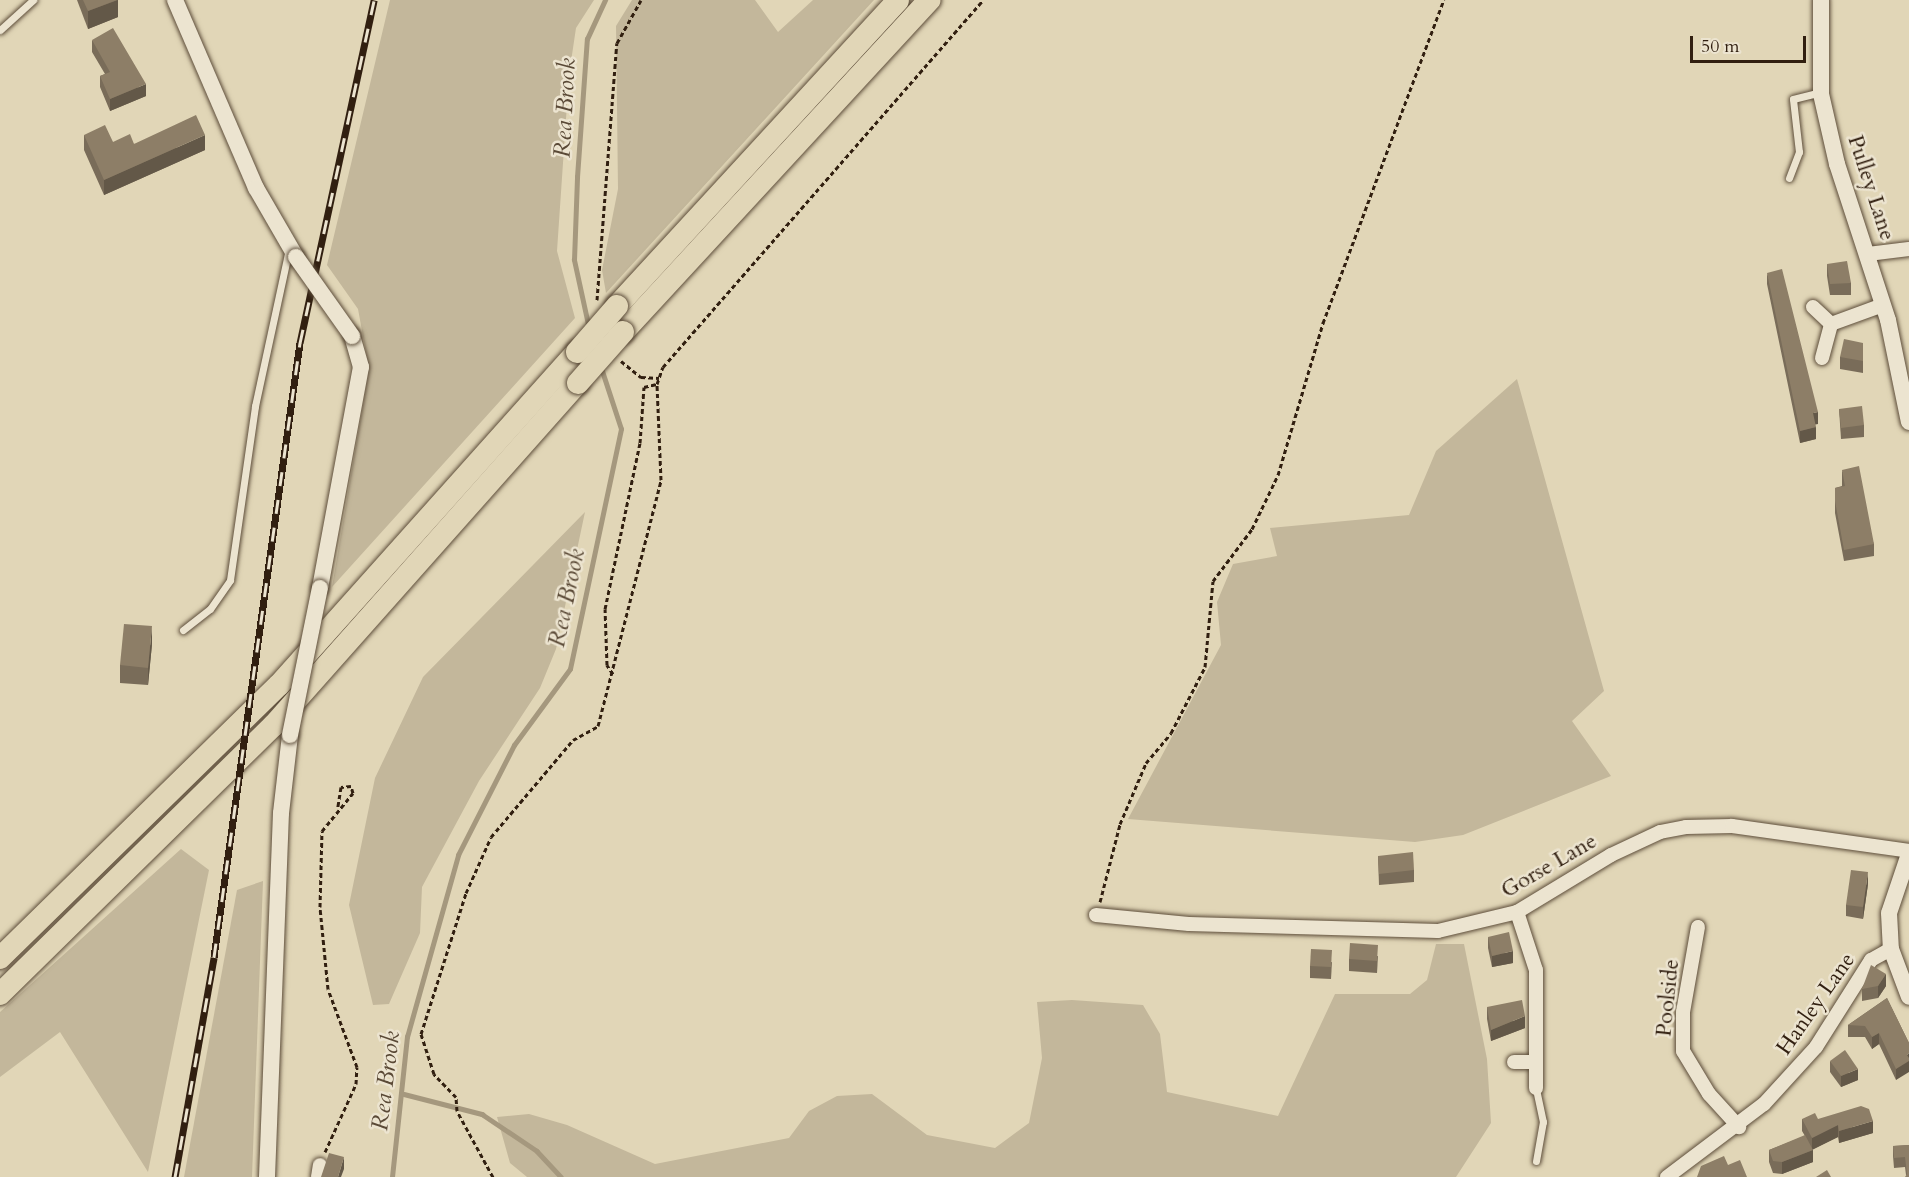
<!DOCTYPE html>
<html>
<head>
<meta charset="utf-8">
<style>
	body { margin:0 }
	#map { position:relative; width:1909px; height:1177px; overflow:hidden; background:#e1d6b7; font-family:Cardo,serif }
	div>[style] { position:absolute }
	.green>* { inset:0; background:#c3b79b }
	.stream>* { height:4.5px; margin:-2.25px; padding:0 2.25px; transform-origin:2.25px; border-radius:2.25px; background:#a5987e }
	.path>* { height:3px; margin-top:-1.5px; transform-origin:0; background:repeating-linear-gradient(90deg,#311f10 0 4.5px,transparent 0 7.5px) }
	.roads { filter:drop-shadow(0 0 2px #5d4d3a) drop-shadow(0 0 2px #5d4d3a) }
	.service>* { height:7px; margin:-3.5px; padding:0 3.5px; transform-origin:3.5px; border-radius:3.5px; background:#ece4d0 }
	.minor>* { height:14px; margin:-7px; padding:0 7px; transform-origin:7px; border-radius:7px; background:#ece4d0 }
	.tertiary>* { height:16px; margin:-8px; padding:0 8px; transform-origin:8px; border-radius:8px; background:#ece4d0 }
	.trunk>* { height:22px; margin:-11px; padding:0 11px; transform-origin:11px; border-radius:11px; background:#e1d6b7 }
	.rail>* { height:7px; margin-top:-3.5px; transform-origin:0; background:repeating-linear-gradient(90deg,#ece4d0 0 14px,#311f10 0 28px); box-sizing:border-box; border-block:2px solid #311f10 }
	.bridges { filter:drop-shadow(0 0 2px #5d4d3a) drop-shadow(0 0 2px #5d4d3a) }
	.tertiary-bridge>* { height:16px; margin:-8px; padding:0 8px; transform-origin:8px; border-radius:8px; background:#ece4d0 }
	.trunk-bridge>* { height:22px; margin:-11px; padding:0 11px; transform-origin:11px; border-radius:11px; background:#e1d6b7 }
	.wall>* { inset:0; background:#796c59 }
	.shaded-wall>* { inset:0; background:#635848 }
	.building>* { inset:0; background:#8d7e67 }
	span { translate:-50% -50%; white-space:nowrap; text-align:center; line-height:1.15; -webkit-text-stroke:5px #ece4d0; paint-order:stroke }
	.street-label { font-size:22px; color:#311f10 }
	.water-label { font-size:24px; color:#5a4936; font-style:italic }
	.scale { position:absolute; left:1690px; top:36px; width:116px; height:27px; box-sizing:border-box; border:3px solid #311f10; border-top:0; padding-left:8px; font-size:18px; line-height:21px; white-space:nowrap; color:#311f10; -webkit-text-stroke:4px #ece4d0; paint-order:stroke }
</style>
</head>
<body>
<div id="map">
	<div class="green">
		<i style="clip-path:polygon(390px 0,594px 0,576px 28px,569px 75px,557px 251px,575px 318px,332px 587px,369px 369px,358px 309px,327px 265px)"></i>
		<i style="clip-path:polygon(632px 0,755px 0,778px 32px,813px 0,874px 0,606px 293px,602px 270px,618px 189px,616px 26px)"></i>
		<i style="clip-path:polygon(1517px 379px,1604px 691px,1572px 721px,1611px 776px,1463px 835px,1415px 842px,1128px 819px,1221px 645px,1217px 602px,1233px 564px,1277px 556px,1270px 528px,1409px 515px,1436px 451px)"></i>
		<i style="clip-path:polygon(585px 512px,556px 649px,540px 688px,479px 781px,422px 887px,420px 933px,389px 1004px,373px 1005px,349px 905px,375px 778px,423px 677px)"></i>
		<i style="clip-path:polygon(181px 849px,209px 870px,148px 1172px,60px 1032px,0 1077px,0 1012px)"></i>
		<i style="clip-path:polygon(263px 881px,252px 1177px,184px 1177px,237px 890px)"></i>
		<i style="clip-path:polygon(1436px 944px,1464px 944px,1487px 1059px,1491px 1123px,1456px 1177px,527px 1177px,510px 1163px,497px 1117px,529px 1114px,567px 1125px,655px 1164px,789px 1138px,809px 1111px,837px 1096px,872px 1094px,927px 1135px,995px 1148px,1029px 1123px,1042px 1058px,1037px 1002px,1072px 1000px,1143px 1005px,1160px 1034px,1167px 1092px,1278px 1116px,1335px 994px,1410px 994px,1427px 980px)"></i>
	</div>
	<div class="stream">
		<i style="left:589px;top:329px;width:71px;rotate:-102.3deg"></i>
		<i style="left:574px;top:260px;width:83px;rotate:-87.9deg"></i>
		<i style="left:577px;top:177px;width:138px;rotate:-85.9deg"></i>
		<i style="left:587px;top:39px;width:43px;rotate:-65.2deg"></i>
		<i style="left:404px;top:1094px;width:81px;rotate:14.4deg"></i>
		<i style="left:482px;top:1114px;width:66px;rotate:33.9deg"></i>
		<i style="left:537px;top:1151px;width:35px;rotate:47deg"></i>
		<i style="left:392px;top:1177px;width:141px;rotate:-83.9deg"></i>
		<i style="left:407px;top:1037px;width:189px;rotate:-74.3deg"></i>
		<i style="left:458px;top:855px;width:123px;rotate:-63deg"></i>
		<i style="left:514px;top:745px;width:94px;rotate:-53.6deg"></i>
		<i style="left:570px;top:669px;width:245px;rotate:-78deg"></i>
		<i style="left:621px;top:429px;width:64px;rotate:-108.2deg"></i>
	</div>
	<div class="path">
		<i style="left:597px;top:300px;width:258px;rotate:-85.6deg"></i>
		<i style="left:617px;top:43px;width:49px;rotate:-60.8deg"></i>
		<i style="left:621px;top:361px;width:26px;rotate:39deg"></i>
		<i style="left:641px;top:377px;width:18px;rotate:3deg"></i>
		<i style="left:613px;top:674px;width:11px;rotate:-124deg"></i>
		<i style="left:607px;top:665px;width:56px;rotate:-92deg"></i>
		<i style="left:605px;top:609px;width:170px;rotate:-78.1deg"></i>
		<i style="left:640px;top:443px;width:56px;rotate:-85.9deg"></i>
		<i style="left:644px;top:387px;width:13px;rotate:-13deg"></i>
		<i style="left:1100px;top:902px;width:81px;rotate:-75.6deg"></i>
		<i style="left:1120px;top:824px;width:66px;rotate:-66.9deg"></i>
		<i style="left:1146px;top:763px;width:39px;rotate:-50deg"></i>
		<i style="left:1171px;top:733px;width:74px;rotate:-62.7deg"></i>
		<i style="left:1205px;top:667px;width:86px;rotate:-84.7deg"></i>
		<i style="left:1213px;top:581px;width:65px;rotate:-53.1deg"></i>
		<i style="left:1252px;top:529px;width:60px;rotate:-64.3deg"></i>
		<i style="left:1278px;top:475px;width:159px;rotate:-73.5deg"></i>
		<i style="left:1323px;top:323px;width:345px;rotate:-69.5deg"></i>
		<i style="left:325px;top:1152px;width:75px;rotate:-65.5deg"></i>
		<i style="left:356px;top:1084px;width:17px;rotate:-87deg"></i>
		<i style="left:357px;top:1067px;width:83px;rotate:-110.4deg"></i>
		<i style="left:328px;top:989px;width:82px;rotate:-95.6deg"></i>
		<i style="left:320px;top:907px;width:76px;rotate:-88.5deg"></i>
		<i style="left:322px;top:831px;width:49px;rotate:-50.8deg"></i>
		<i style="left:353px;top:793px;width:7px;rotate:-106deg"></i>
		<i style="left:351px;top:786px;width:10px;rotate:174deg"></i>
		<i style="left:341px;top:787px;width:20px;rotate:99deg"></i>
		<i style="left:493px;top:1177px;width:75px;rotate:-118.6deg"></i>
		<i style="left:457px;top:1111px;width:14px;rotate:-94deg"></i>
		<i style="left:456px;top:1097px;width:32px;rotate:-134deg"></i>
		<i style="left:434px;top:1074px;width:42px;rotate:-108deg"></i>
		<i style="left:421px;top:1034px;width:148px;rotate:-72.3deg"></i>
		<i style="left:466px;top:893px;width:61px;rotate:-65.9deg"></i>
		<i style="left:491px;top:837px;width:127px;rotate:-49.8deg"></i>
		<i style="left:573px;top:740px;width:29px;rotate:-29deg"></i>
		<i style="left:598px;top:726px;width:254px;rotate:-75.6deg"></i>
		<i style="left:661px;top:480px;width:96px;rotate:-92.4deg"></i>
		<i style="left:657px;top:384px;width:18px;rotate:-71deg"></i>
		<i style="left:663px;top:367px;width:487px;rotate:-48.9deg"></i>
	</div>
	<div class="roads">
		<div class="service">
			<i style="left:0;top:30px;width:45px;rotate:-42.3deg"></i>
			<i style="left:1789px;top:178px;width:28px;rotate:-69deg"></i>
			<i style="left:1799px;top:152px;width:53px;rotate:-96.5deg"></i>
			<i style="left:1793px;top:99px;width:29px;rotate:-14deg"></i>
			<i style="left:183px;top:630px;width:34px;rotate:-38deg"></i>
			<i style="left:210px;top:609px;width:35px;rotate:-55deg"></i>
			<i style="left:230px;top:580px;width:176px;rotate:-81.8deg"></i>
			<i style="left:255px;top:406px;width:161px;rotate:-77.8deg"></i>
			<i style="left:1536px;top:1161px;width:40px;rotate:-80deg"></i>
			<i style="left:1543px;top:1122px;width:35px;rotate:-102deg"></i>
		</div>
		<div class="minor">
			<i style="left:1868px;top:254px;width:41px;rotate:-7deg"></i>
			<i style="left:1813px;top:307px;width:25px;rotate:43deg"></i>
			<i style="left:1822px;top:358px;width:35px;rotate:-75deg"></i>
			<i style="left:1831px;top:324px;width:55px;rotate:-20.1deg"></i>
			<i style="left:1517px;top:912px;width:61px;rotate:71.9deg"></i>
			<i style="left:1536px;top:970px;width:118px;rotate:90deg"></i>
			<i style="left:1096px;top:915px;width:93px;rotate:5.5deg"></i>
			<i style="left:1189px;top:924px;width:249px;rotate:1.6deg"></i>
			<i style="left:1438px;top:931px;width:81px;rotate:-13.5deg"></i>
			<i style="left:1517px;top:912px;width:110px;rotate:-31.2deg"></i>
			<i style="left:1611px;top:855px;width:54px;rotate:-25.1deg"></i>
			<i style="left:1660px;top:832px;width:26px;rotate:-11deg"></i>
			<i style="left:1686px;top:827px;width:46px;rotate:-1.2deg"></i>
			<i style="left:1732px;top:826px;width:179px;rotate:8deg"></i>
			<i style="left:1698px;top:927px;width:86px;rotate:100deg"></i>
			<i style="left:1683px;top:1012px;width:39px;rotate:90deg"></i>
			<i style="left:1683px;top:1051px;width:50px;rotate:58.8deg"></i>
			<i style="left:1709px;top:1094px;width:45px;rotate:47.7deg"></i>
			<i style="left:1514px;top:1062px;width:22px"></i>
			<i style="left:318px;top:1177px;width:12px;rotate:-81deg"></i>
			<i style="left:1667px;top:1177px;width:121px;rotate:-37deg"></i>
			<i style="left:1764px;top:1104px;width:77px;rotate:-47.6deg"></i>
			<i style="left:1816px;top:1047px;width:103px;rotate:-57.7deg"></i>
			<i style="left:1871px;top:960px;width:23px;rotate:-29deg"></i>
		</div>
		<div class="tertiary">
			<i style="left:175px;top:0;width:205px;rotate:66.7deg"></i>
			<i style="left:256px;top:188px;width:80px;rotate:59.9deg"></i>
			<i style="left:1821px;top:0;width:94px;rotate:90deg"></i>
			<i style="left:1821px;top:94px;width:72px;rotate:77.1deg"></i>
			<i style="left:1837px;top:164px;width:164px;rotate:71.9deg"></i>
			<i style="left:1888px;top:320px;width:104px;rotate:78.4deg"></i>
			<i style="left:320px;top:588px;width:225px;rotate:-79.5deg"></i>
			<i style="left:361px;top:367px;width:32px;rotate:-106deg"></i>
			<i style="left:1909px;top:854px;width:62px;rotate:108.7deg"></i>
			<i style="left:1889px;top:913px;width:36px;rotate:87deg"></i>
			<i style="left:1891px;top:949px;width:51px;rotate:69.4deg"></i>
			<i style="left:267px;top:1177px;width:364px;rotate:-87.8deg"></i>
			<i style="left:281px;top:813px;width:79px;rotate:-83.4deg"></i>
		</div>
		<div class="trunk">
			<i style="left:617px;top:306px;width:415px;rotate:-47.4deg"></i>
			<i style="left:623px;top:332px;width:452px;rotate:-47.3deg"></i>
			<i style="left:0;top:958px;width:390px;rotate:-44.4deg"></i>
			<i style="left:279px;top:685px;width:447px;rotate:-48.2deg"></i>
			<i style="left:0;top:994px;width:383px;rotate:-44.5deg"></i>
			<i style="left:273px;top:726px;width:459px;rotate:-48.4deg"></i>
		</div>
	</div>
	<div class="rail">
		<i style="left:175px;top:1177px;width:223px;rotate:-79.9deg"></i>
		<i style="left:214px;top:957px;width:620px;rotate:-82.03deg"></i>
		<i style="left:300px;top:343px;width:351px;rotate:-77.8deg"></i>
	</div>
	<div class="bridges">
		<div class="tertiary-bridge">
			<i style="left:296px;top:257px;width:97px;rotate:54.7deg"></i>
			<i style="left:290px;top:735px;width:150px;rotate:-78.5deg"></i>
		</div>
		<div class="trunk-bridge">
			<i style="left:577px;top:352px;width:61px;rotate:-49deg"></i>
			<i style="left:578px;top:383px;width:68px;rotate:-48.6deg"></i>
		</div>
	</div>
	<div class="wall">
		<i style="clip-path:polygon(77px 0,118px 0,118px 17px,88px 29px)"></i>
		<i style="clip-path:polygon(92px 40px,146px 96px,110px 111px,100px 87px,100px 76px,105px 74px,92px 52px)"></i>
		<i style="clip-path:polygon(84px 135px,113px 142px,205px 150px,104px 195px,84px 150px)"></i>
		<i style="clip-path:polygon(1827px 264px,1851px 283px,1851px 295px,1830px 295px,1827px 276px)"></i>
		<i style="clip-path:polygon(1767px 273px,1818px 424px,1815px 424px,1816px 439px,1800px 443px,1767px 284px)"></i>
		<i style="clip-path:polygon(1863px 343px,1863px 373px,1840px 369px,1840px 357px)"></i>
		<i style="clip-path:polygon(1839px 409px,1864px 425px,1864px 437px,1841px 439px)"></i>
		<i style="clip-path:polygon(1842px 470px,1874px 544px,1874px 556px,1844px 561px,1835px 513px,1835px 488px,1842px 486px)"></i>
		<i style="clip-path:polygon(152px 644px,148px 685px,120px 683px,120px 665px)"></i>
		<i style="clip-path:polygon(1378px 856px,1414px 870px,1414px 882px,1379px 885px)"></i>
		<i style="clip-path:polygon(1868px 884px,1863px 919px,1846px 916px,1846px 905px)"></i>
		<i style="clip-path:polygon(1488px 937px,1513px 963px,1492px 967px,1488px 948px)"></i>
		<i style="clip-path:polygon(1378px 956px,1377px 973px,1349px 971px,1349px 959px)"></i>
		<i style="clip-path:polygon(1332px 962px,1331px 979px,1310px 978px,1310px 966px)"></i>
		<i style="clip-path:polygon(1886px 974px,1886px 986px,1878px 998px,1862px 1001px,1862px 989px)"></i>
		<i style="clip-path:polygon(1887px 998px,1909px 1043px,1896px 1080px,1879px 1044px,1872px 1049px,1865px 1037px,1848px 1037px,1848px 1025px)"></i>
		<i style="clip-path:polygon(1487px 1007px,1525px 1028px,1491px 1041px,1487px 1019px)"></i>
		<i style="clip-path:polygon(1830px 1061px,1858px 1080px,1841px 1087px,1830px 1072px)"></i>
		<i style="clip-path:polygon(1802px 1119px,1818px 1119px,1873px 1133px,1839px 1143px,1838px 1137px,1813px 1149px,1813px 1162px,1782px 1174px,1773px 1173px,1769px 1162px,1769px 1150px,1805px 1136px,1802px 1131px)"></i>
		<i style="clip-path:polygon(1909px 1145px,1909px 1177px,1906px 1175px,1905px 1167px,1894px 1168px,1893px 1156px,1893px 1146px)"></i>
	</div>
	<div class="shaded-wall">
		<i style="clip-path:polygon(118px 0,118px 17px,88px 29px,88px 11px)"></i>
		<i style="clip-path:polygon(146px 84px,146px 96px,110px 111px,110px 99px)"></i>
		<i style="clip-path:polygon(205px 135px,205px 150px,104px 195px,104px 180px)"></i>
		<i style="clip-path:polygon(1818px 412px,1818px 424px,1813px 425px,1813px 413px)"></i>
		<i style="clip-path:polygon(1816px 427px,1816px 439px,1800px 443px,1800px 431px)"></i>
		<i style="clip-path:polygon(152px 626px,152px 644px,148px 685px,148px 668px)"></i>
		<i style="clip-path:polygon(1868px 872px,1868px 884px,1863px 919px,1863px 907px)"></i>
		<i style="clip-path:polygon(1513px 951px,1513px 963px,1492px 967px,1492px 956px)"></i>
		<i style="clip-path:polygon(1886px 974px,1886px 986px,1878px 998px,1878px 986px)"></i>
		<i style="clip-path:polygon(1525px 1016px,1525px 1028px,1491px 1041px,1491px 1030px)"></i>
		<i style="clip-path:polygon(1879px 1033px,1879px 1044px,1872px 1049px,1872px 1037px)"></i>
		<i style="clip-path:polygon(1909px 1053px,1909px 1072px,1896px 1080px,1896px 1069px,1907px 1055px)"></i>
		<i style="clip-path:polygon(1858px 1069px,1858px 1080px,1841px 1087px,1841px 1076px)"></i>
		<i style="clip-path:polygon(1873px 1121px,1873px 1133px,1839px 1143px,1839px 1131px)"></i>
		<i style="clip-path:polygon(1838px 1125px,1838px 1137px,1812px 1150px,1812px 1138px)"></i>
		<i style="clip-path:polygon(1813px 1150px,1813px 1162px,1782px 1174px,1782px 1162px)"></i>
		<i style="clip-path:polygon(344px 1157px,344px 1169px,341px 1177px,338px 1177px)"></i>
	</div>
	<div class="building">
		<i style="clip-path:polygon(83px 0,117px 0,88px 11px)"></i>
		<i style="clip-path:polygon(113px 28px,146px 84px,110px 99px,100px 76px,110px 72px,92px 40px)"></i>
		<i style="clip-path:polygon(196px 115px,205px 135px,104px 180px,84px 135px,105px 125px,113px 142px,130px 134px,134px 144px)"></i>
		<i style="clip-path:polygon(1847px 261px,1851px 283px,1830px 284px,1827px 264px)"></i>
		<i style="clip-path:polygon(1782px 269px,1818px 412px,1813px 413px,1816px 427px,1800px 431px,1767px 273px)"></i>
		<i style="clip-path:polygon(1844px 339px,1863px 343px,1863px 361px,1840px 357px)"></i>
		<i style="clip-path:polygon(1862px 406px,1864px 425px,1841px 428px,1839px 409px)"></i>
		<i style="clip-path:polygon(1859px 466px,1874px 544px,1844px 550px,1835px 501px,1835px 488px,1845px 486px,1842px 470px)"></i>
		<i style="clip-path:polygon(124px 624px,152px 626px,148px 668px,120px 665px)"></i>
		<i style="clip-path:polygon(1413px 852px,1414px 870px,1379px 874px,1378px 856px)"></i>
		<i style="clip-path:polygon(1851px 870px,1868px 872px,1863px 907px,1846px 905px)"></i>
		<i style="clip-path:polygon(1509px 932px,1513px 951px,1492px 956px,1488px 937px)"></i>
		<i style="clip-path:polygon(1350px 943px,1378px 945px,1377px 961px,1349px 959px)"></i>
		<i style="clip-path:polygon(1311px 949px,1332px 950px,1331px 967px,1310px 966px)"></i>
		<i style="clip-path:polygon(1871px 965px,1886px 974px,1878px 986px,1862px 989px)"></i>
		<i style="clip-path:polygon(1887px 998px,1909px 1043px,1909px 1053px,1907px 1055px,1909px 1058px,1909px 1061px,1896px 1069px,1879px 1033px,1872px 1037px,1865px 1026px,1848px 1025px)"></i>
		<i style="clip-path:polygon(1522px 1000px,1525px 1016px,1491px 1030px,1487px 1007px)"></i>
		<i style="clip-path:polygon(1845px 1050px,1858px 1069px,1841px 1076px,1830px 1061px)"></i>
		<i style="clip-path:polygon(1861px 1106px,1869px 1109px,1873px 1121px,1839px 1131px,1838px 1125px,1812px 1138px,1802px 1119px,1815px 1113px,1818px 1119px)"></i>
		<i style="clip-path:polygon(1805px 1135px,1813px 1150px,1782px 1162px,1773px 1161px,1769px 1150px)"></i>
		<i style="clip-path:polygon(1909px 1145px,1909px 1177px,1905px 1177px,1907px 1174px,1905px 1157px,1894px 1158px,1893px 1146px)"></i>
		<i style="clip-path:polygon(329px 1153px,344px 1157px,338px 1177px,321px 1177px)"></i>
		<i style="clip-path:polygon(1724px 1156px,1728px 1165px,1740px 1160px,1747px 1177px,1697px 1177px,1701px 1166px)"></i>
		<i style="clip-path:polygon(1827px 1170px,1831px 1177px,1816px 1177px)"></i>
	</div>
	<div class="street-label">
		<span style="left:1871px;top:188px;rotate:72deg">Pulley Lane</span>
		<span style="left:1549px;top:866px;rotate:-30deg">Gorse Lane</span>
		<span style="left:1668px;top:998px;rotate:-84deg">Poolside</span>
		<span style="left:1816px;top:1004px;rotate:-55deg">Hanley Lane</span>
	</div>
	<div class="water-label">
		<span style="left:565px;top:108px;rotate:-87deg">Rea Brook</span>
		<span style="left:567px;top:598px;rotate:-78deg">Rea Brook</span>
		<span style="left:386px;top:1081px;rotate:-83deg">Rea Brook</span>
	</div>
	<div class="scale">50 m</div>
</div>
</body>
</html>
